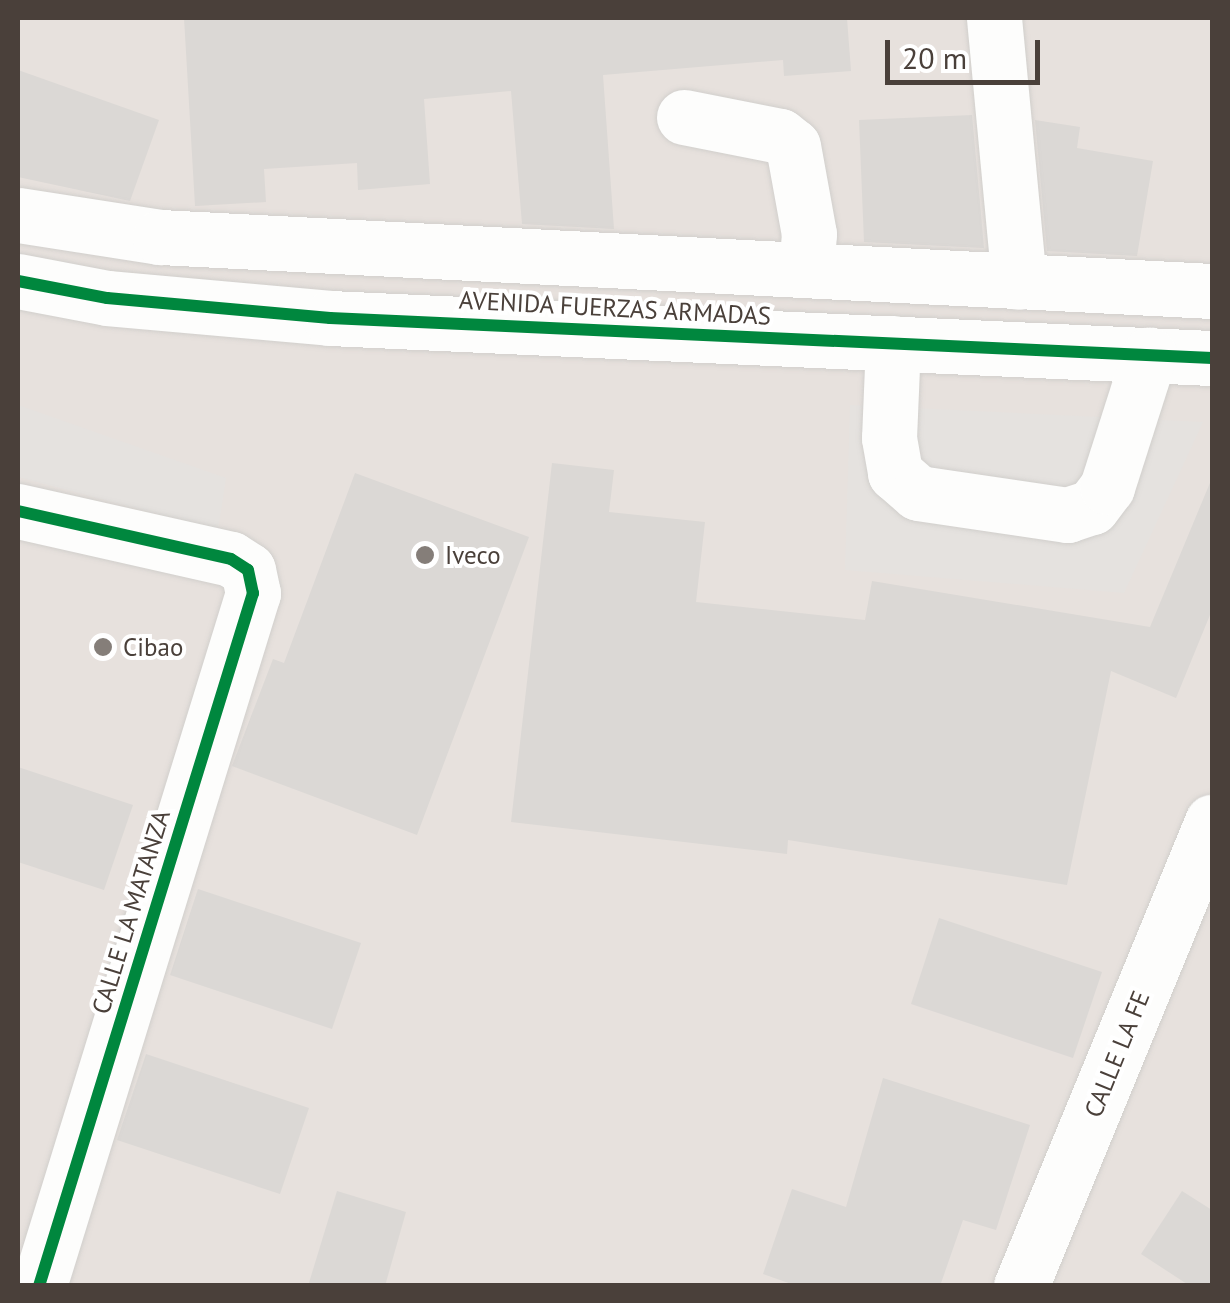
<!DOCTYPE html>
<html>
<head>
<meta charset="utf-8">
<style>
	body { margin:0 }
	#map { position:relative; width:1230px; height:1303px; overflow:hidden; background:#f3f1ee; font-family:"PT Sans",sans-serif }
	div>[style] { position:absolute }
	.residential>* { inset:0; background:#e7e1dd }
	.parking>* { inset:0; background:#e5e2df }
	.building>* { inset:0; background:#dbd8d5 }
	.roads { filter:drop-shadow(0 0 2px #d1cfcc) drop-shadow(0 0 2px #d1cfcc) }
	.minor>* { height:55px; margin:-27.5px; padding:0 27.5px; transform-origin:27.5px; border-radius:27.5px; background:#fdfdfc }
	.cycleway>* { height:12px; margin:-6px; padding:0 6px; transform-origin:6px; border-radius:6px; background:#00873e }
	.dots>* { width:28px; height:28px; translate:-50% -50%; box-sizing:border-box; border:5px solid #fff; border-radius:50% }
	span { translate:-50% -50%; white-space:nowrap; text-align:center; line-height:1.15; -webkit-text-stroke:8px #fff; paint-order:stroke }
	.street-label { font-size:25px; color:#4a403a }
	.poi-label { font-size:25px; color:#4a403a }
	.left { translate:0 -50%; text-align:left }
	.frame { position:absolute; inset:0; border:20px solid #4a403a; pointer-events:none }
	.scale { position:absolute; left:885px; top:40px; width:155px; height:45px; box-sizing:border-box; border:5px solid #4a403a; border-top:0; padding-left:12px; font-size:30px; line-height:35px; white-space:nowrap; color:#4a403a; -webkit-text-stroke:8px #fff; paint-order:stroke }
</style>
</head>
<body>
<div id="map">
	<div class="residential">
		<i style="clip-path:polygon(18px 18px,1212px 18px,1212px 1285px,18px 1285px)"></i>
	</div>
	<div class="parking">
		<i style="clip-path:polygon(18px 405px,226px 478px,218px 530px,18px 477px)"></i>
		<i style="clip-path:polygon(850px 405px,1203px 422px,1124px 593px,845px 570px)"></i>
	</div>
	<div class="building">
		<i style="clip-path:polygon(184px 18px,847px 18px,851px 71px,784px 76px,783px 60px,603px 75px,614px 229px,522px 224px,511px 91px,424px 99px,430px 184px,358px 190px,357px 163px,264px 169px,266px 202px,195px 206px)"></i>
		<i style="clip-path:polygon(18px 70px,159px 120px,130px 201px,18px 177px)"></i>
		<i style="clip-path:polygon(972px 115px,984px 248px,864px 242px,859px 120px)"></i>
		<i style="clip-path:polygon(1035px 120px,1080px 127px,1077px 148px,1153px 161px,1137px 256px,1047px 251px)"></i>
		<i style="clip-path:polygon(552px 463px,614px 470px,609px 512px,705px 522px,696px 602px,865px 620px,872px 581px,1150px 627px,1212px 478px,1212px 610px,1176px 698px,1111px 671px,1067px 885px,788px 840px,787px 854px,511px 822px)"></i>
		<i style="clip-path:polygon(355px 473px,529px 537px,417px 835px,232px 766px,273px 659px,284px 663px)"></i>
		<i style="clip-path:polygon(18px 767px,133px 805px,104px 890px,18px 862px)"></i>
		<i style="clip-path:polygon(198px 889px,361px 943px,332px 1029px,170px 975px)"></i>
		<i style="clip-path:polygon(939px 918px,1102px 972px,1073px 1058px,911px 1004px)"></i>
		<i style="clip-path:polygon(146px 1054px,309px 1108px,280px 1194px,117px 1140px)"></i>
		<i style="clip-path:polygon(883px 1078px,1030px 1125px,996px 1230px,963px 1220px,940px 1286px,797px 1286px,763px 1274px,792px 1189px,846px 1207px)"></i>
		<i style="clip-path:polygon(337px 1191px,406px 1212px,385px 1286px,308px 1286px)"></i>
		<i style="clip-path:polygon(1182px 1191px,1212px 1210px,1212px 1286px,1190px 1286px,1141px 1254px)"></i>
	</div>
	<div class="roads">
		<div class="minor">
			<i style="left:994px;top:18px;width:265px;rotate:84.6deg"></i>
			<i style="left:684px;top:117px;width:98px;rotate:11.2deg"></i>
			<i style="left:780px;top:136px;width:16px;rotate:38deg"></i>
			<i style="left:793px;top:146px;width:89px;rotate:79.7deg"></i>
			<i style="left:809px;top:234px;width:36px;rotate:95deg"></i>
			<i style="left:18px;top:215px;width:144px;rotate:8.8deg"></i>
			<i style="left:160px;top:237px;width:1053px;rotate:2.94deg"></i>
			<i style="left:18px;top:281px;width:91px;rotate:10.8deg"></i>
			<i style="left:107px;top:298px;width:224px;rotate:5.1deg"></i>
			<i style="left:330px;top:318px;width:883px;rotate:2.6deg"></i>
			<i style="left:893px;top:343px;width:95px;rotate:92.4deg"></i>
			<i style="left:889px;top:438px;width:36px;rotate:80deg"></i>
			<i style="left:895px;top:473px;width:30px;rotate:41deg"></i>
			<i style="left:918px;top:493px;width:151px;rotate:8.4deg"></i>
			<i style="left:1067px;top:515px;width:26px;rotate:-18deg"></i>
			<i style="left:1092px;top:507px;width:25px;rotate:-53deg"></i>
			<i style="left:1107px;top:487px;width:139px;rotate:-72.3deg"></i>
			<i style="left:18px;top:511px;width:218px;rotate:12.7deg"></i>
			<i style="left:231px;top:559px;width:20px;rotate:33deg"></i>
			<i style="left:248px;top:570px;width:24px;rotate:78deg"></i>
			<i style="left:253px;top:593px;width:725px;rotate:107.16deg"></i>
			<i style="left:1021px;top:1286px;width:502px;rotate:-67.63deg"></i>
		</div>
	</div>
	<div class="cycleway">
		<i style="left:18px;top:281px;width:91px;rotate:10.8deg"></i>
		<i style="left:107px;top:298px;width:224px;rotate:5.1deg"></i>
		<i style="left:330px;top:318px;width:883px;rotate:2.6deg"></i>
		<i style="left:18px;top:511px;width:218px;rotate:12.7deg"></i>
		<i style="left:231px;top:559px;width:20px;rotate:33deg"></i>
		<i style="left:248px;top:570px;width:24px;rotate:78deg"></i>
		<i style="left:253px;top:593px;width:725px;rotate:107.16deg"></i>
	</div>
	<div class="dots">
		<i style="left:425px;top:555px;background:#857e79"></i>
		<i style="left:103px;top:647px;background:#857e79"></i>
	</div>
	<div class="street-label">
		<span style="left:615px;top:308px;rotate:3deg">AVENIDA FUERZAS ARMADAS</span>
		<span style="left:131px;top:912px;rotate:-73deg">CALLE LA MATANZA</span>
		<span style="left:1117px;top:1054px;rotate:-68deg">CALLE LA FE</span>
	</div>
	<div class="poi-label">
		<span class="left" style="left:445px;top:555px">Iveco</span>
		<span class="left" style="left:123px;top:647px">Cibao</span>
	</div>
	<div class="frame"></div>
	<div class="scale">20 m</div>
</div>
</body>
</html>
